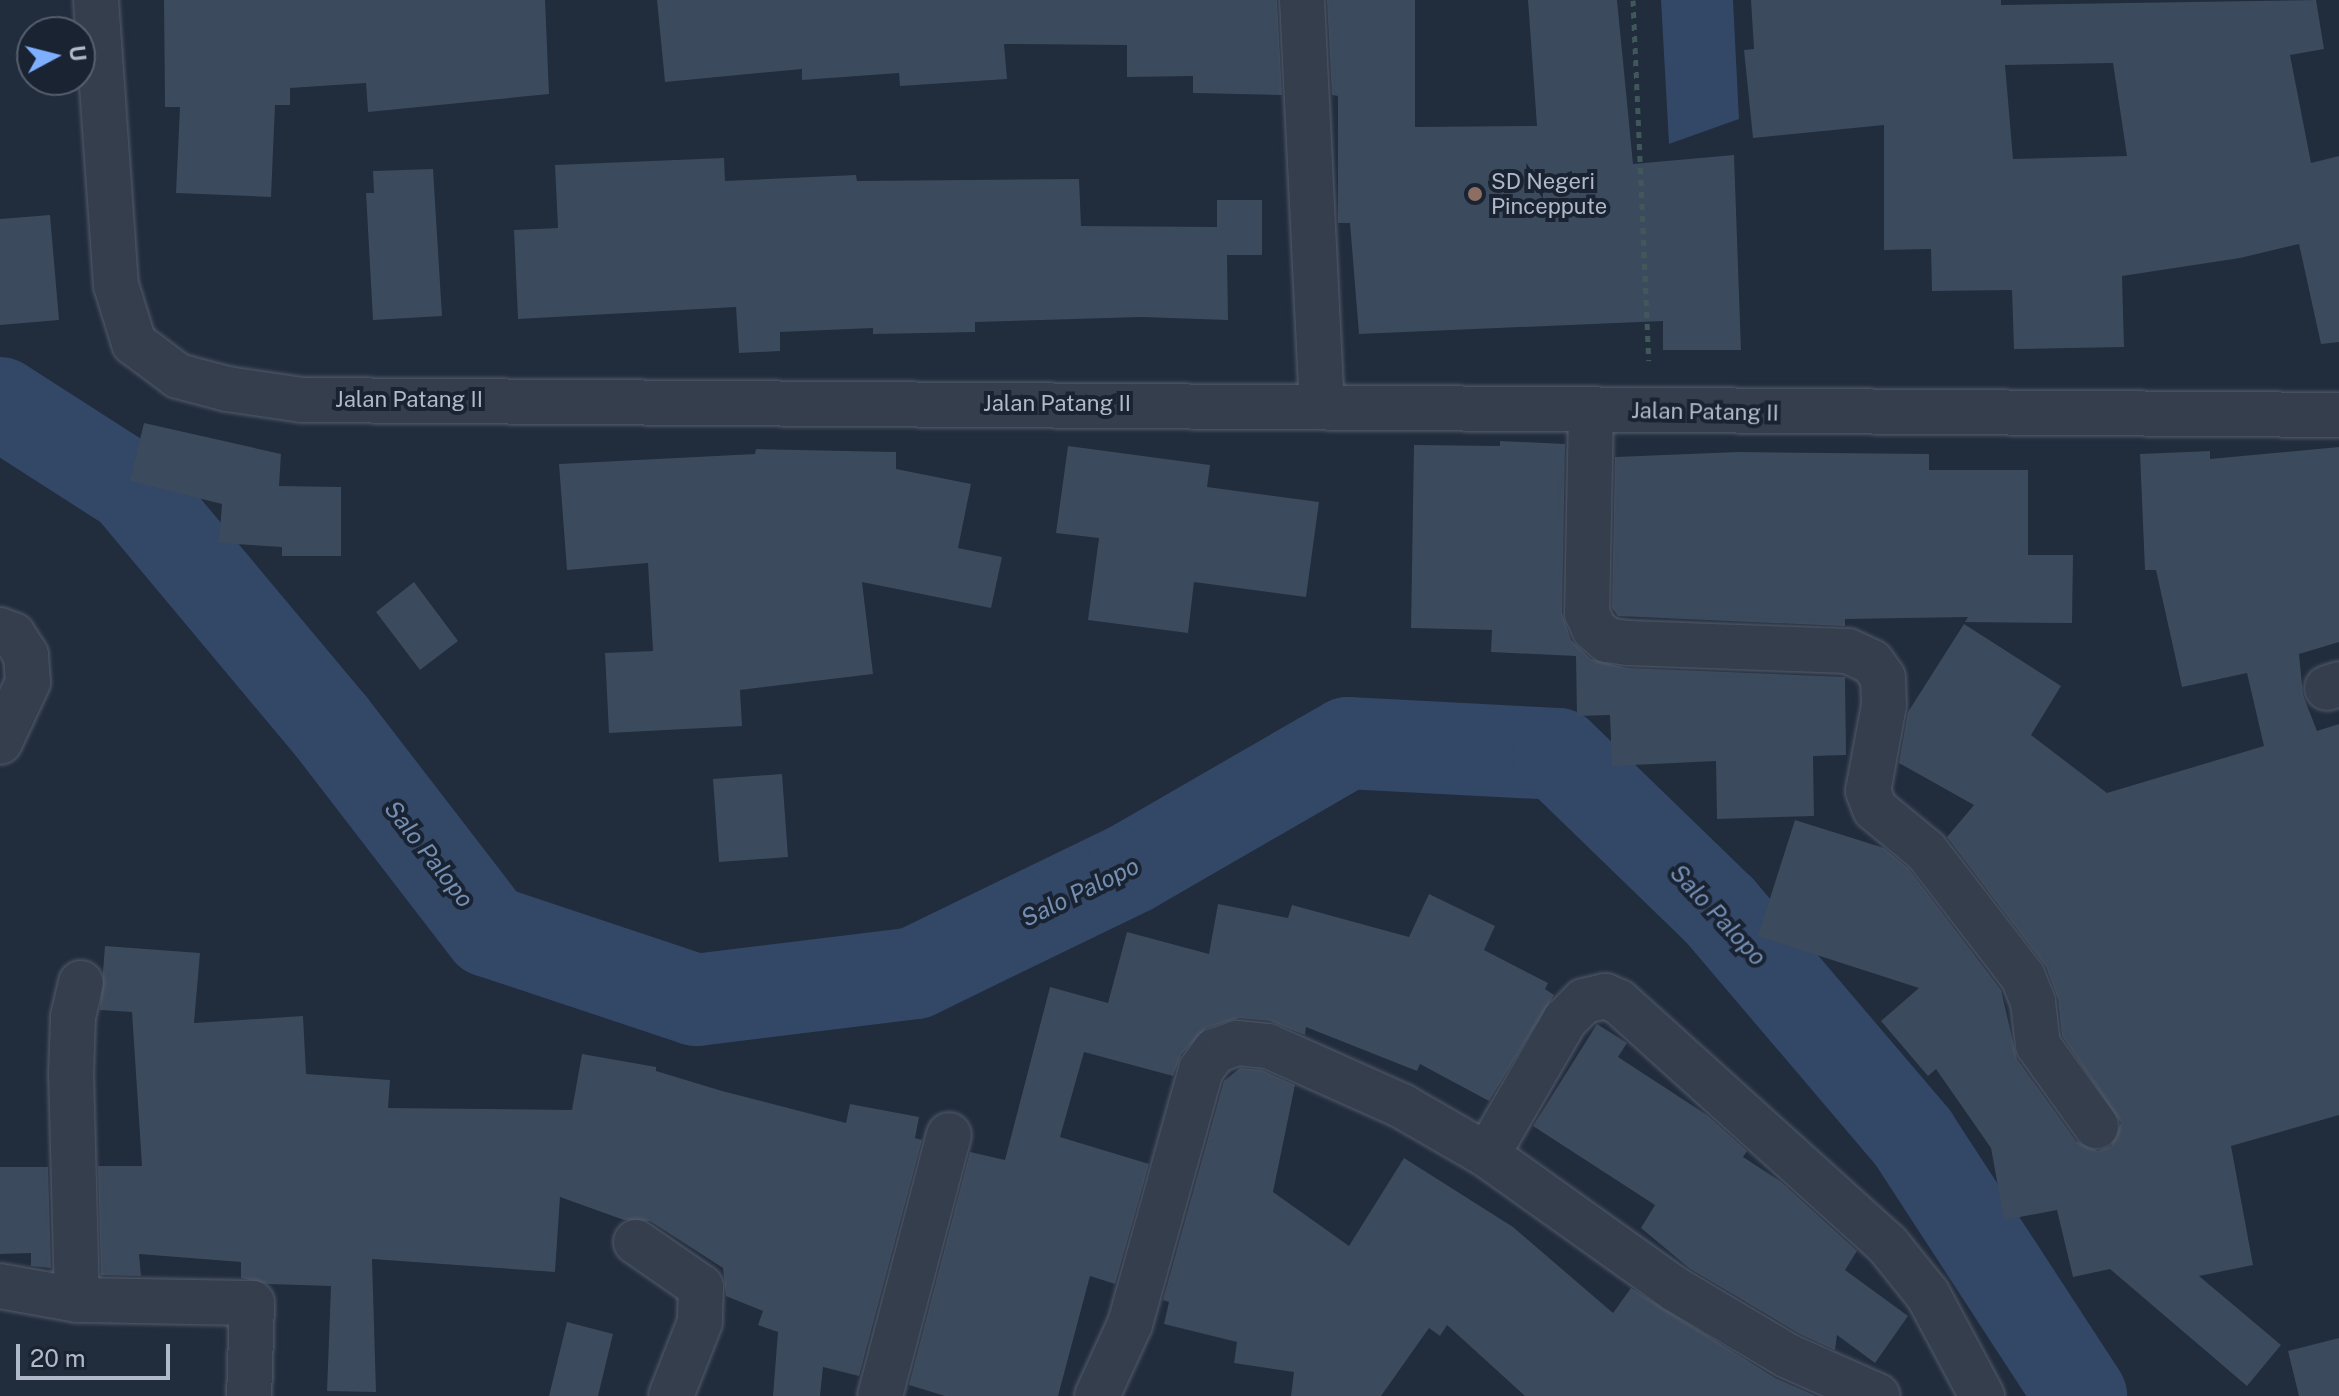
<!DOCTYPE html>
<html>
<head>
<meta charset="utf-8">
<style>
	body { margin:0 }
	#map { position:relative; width:2339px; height:1396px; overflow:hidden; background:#212c3d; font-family:"Public Sans",sans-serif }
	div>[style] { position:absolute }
	.water>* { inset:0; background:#334766 }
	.river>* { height:92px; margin:-46px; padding:0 46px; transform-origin:46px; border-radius:46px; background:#334766 }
	.building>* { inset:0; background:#3c4a5d }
	.path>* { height:5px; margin-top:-2.5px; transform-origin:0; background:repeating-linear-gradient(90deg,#41585b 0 6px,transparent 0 12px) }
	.roads { filter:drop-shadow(0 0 2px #535c6b) drop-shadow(0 0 2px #535c6b) }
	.street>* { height:44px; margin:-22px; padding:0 22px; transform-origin:22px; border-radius:22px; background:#353e4d }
	.dots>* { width:22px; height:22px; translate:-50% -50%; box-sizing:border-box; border:4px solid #1a2332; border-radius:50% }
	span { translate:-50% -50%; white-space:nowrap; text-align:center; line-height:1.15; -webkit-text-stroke:8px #1a2332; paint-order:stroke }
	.poi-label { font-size:22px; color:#b0b9c9 }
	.left { translate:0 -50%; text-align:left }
	.street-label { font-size:22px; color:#b0b9c9 }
	.water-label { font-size:24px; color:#758fb3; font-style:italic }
	.north { position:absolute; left:16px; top:16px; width:80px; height:80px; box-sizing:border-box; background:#1a2332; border:2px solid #565f6e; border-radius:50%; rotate:83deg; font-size:22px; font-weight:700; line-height:32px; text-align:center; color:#b0b9c9 }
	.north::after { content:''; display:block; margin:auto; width:28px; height:36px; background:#7fafff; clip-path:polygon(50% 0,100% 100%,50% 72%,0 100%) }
	.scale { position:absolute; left:16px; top:1344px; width:154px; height:36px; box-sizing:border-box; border:4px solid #b0b9c9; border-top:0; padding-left:10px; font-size:24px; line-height:28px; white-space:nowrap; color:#b0b9c9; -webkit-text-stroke:6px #1a2332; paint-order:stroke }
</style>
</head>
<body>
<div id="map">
	<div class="water">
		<i style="clip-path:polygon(1661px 0,1733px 0,1739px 119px,1669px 144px)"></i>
	</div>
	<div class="river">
		<i style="left:0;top:403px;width:156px;rotate:32.7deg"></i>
		<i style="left:131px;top:487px;width:312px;rotate:50.1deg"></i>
		<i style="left:331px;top:726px;width:259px;rotate:52.4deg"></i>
		<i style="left:489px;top:931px;width:218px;rotate:18.4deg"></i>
		<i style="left:696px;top:1000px;width:221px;rotate:-7deg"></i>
		<i style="left:915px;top:973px;width:242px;rotate:-25.9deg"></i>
		<i style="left:1133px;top:867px;width:248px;rotate:-30deg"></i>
		<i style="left:1348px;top:743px;width:210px;rotate:3deg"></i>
		<i style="left:1558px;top:754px;width:226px;rotate:44.1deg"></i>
		<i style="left:1720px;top:911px;width:298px;rotate:49.6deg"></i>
		<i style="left:1913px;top:1138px;width:308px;rotate:56.9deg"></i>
	</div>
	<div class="building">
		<i style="clip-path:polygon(164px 0,545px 0,549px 94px,368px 112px,366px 83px,290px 88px,290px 105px,275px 105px,271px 197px,176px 193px,180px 107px,165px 107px)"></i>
		<i style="clip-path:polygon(657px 0,1277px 0,1282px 95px,1193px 93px,1193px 76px,1127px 77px,1127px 45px,1004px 44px,1007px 79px,900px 86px,899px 73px,802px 80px,802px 69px,665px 82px)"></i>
		<i style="clip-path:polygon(1327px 0,1415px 0,1415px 127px,1537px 126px,1528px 0,1617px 0,1633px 164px,1734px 155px,1741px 350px,1663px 350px,1663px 321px,1359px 334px,1350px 223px,1338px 223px,1338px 96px,1332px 95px)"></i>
		<i style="clip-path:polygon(evenodd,1751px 0,2001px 0,2001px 5px,2316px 0,2324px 49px,2290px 55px,2311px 163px,2339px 156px,2339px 342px,2321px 344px,2299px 244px,2240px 258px,2122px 276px,2124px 347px,2014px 349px,2012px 290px,1932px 291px,1931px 249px,1884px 250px,1884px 125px,1753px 138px,1744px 50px,1754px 49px,1751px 0,2113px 63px,2127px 156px,2013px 159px,2005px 65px,2113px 63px)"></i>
		<i style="clip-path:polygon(724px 158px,725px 181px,856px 175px,857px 181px,1079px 179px,1081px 226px,1217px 227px,1217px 200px,1262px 200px,1262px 255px,1227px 255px,1228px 320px,1141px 317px,975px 322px,975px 332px,873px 334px,873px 328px,780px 332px,780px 351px,739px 353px,736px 307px,518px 319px,514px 230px,558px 228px,555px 165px)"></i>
		<i style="clip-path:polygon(433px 169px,442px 316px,373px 320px,366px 193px,374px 193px,373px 171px)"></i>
		<i style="clip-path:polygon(50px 215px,59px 320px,0 325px,0 219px)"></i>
		<i style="clip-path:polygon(144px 423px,281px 454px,279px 486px,341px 487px,341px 556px,282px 556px,282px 547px,219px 543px,222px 504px,130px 481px)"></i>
		<i style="clip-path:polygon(1500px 441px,1565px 444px,1562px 613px,1571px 640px,1591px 659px,1627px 668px,1845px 677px,1846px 755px,1813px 756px,1814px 816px,1717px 819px,1716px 761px,1612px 766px,1610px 715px,1577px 716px,1576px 656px,1491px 652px,1492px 630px,1411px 628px,1414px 445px,1500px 446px)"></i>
		<i style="clip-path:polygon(1068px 446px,1210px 465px,1207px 487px,1319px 502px,1306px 597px,1194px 582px,1188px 633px,1088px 620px,1099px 538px,1056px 533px)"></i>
		<i style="clip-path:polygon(2339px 447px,2339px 642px,2299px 654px,2303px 695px,2317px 731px,2339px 724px,2339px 1115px,2231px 1146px,2253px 1265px,2199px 1276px,2281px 1345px,2247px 1386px,2110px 1269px,2073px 1277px,2057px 1210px,2004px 1220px,1991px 1148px,1936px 1069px,1928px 1076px,1881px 1021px,1919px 988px,1758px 936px,1795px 820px,1884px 848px,1908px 868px,2001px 990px,2017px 1059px,2076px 1141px,2098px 1151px,2111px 1146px,2121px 1123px,2062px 1036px,2058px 999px,2046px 967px,1947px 837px,1974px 805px,1899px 763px,1908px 712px,1964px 624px,2061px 686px,2031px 735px,2107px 793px,2264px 746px,2247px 673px,2182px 687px,2156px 570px,2145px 570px,2140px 454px,2210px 451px,2210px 459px)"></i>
		<i style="clip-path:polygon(756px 449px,896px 452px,896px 469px,971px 484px,958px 548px,1002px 557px,991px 608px,862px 582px,873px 674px,740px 690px,742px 726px,609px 733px,605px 653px,653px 651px,648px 563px,567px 570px,559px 464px,755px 454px)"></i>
		<i style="clip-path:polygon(1738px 452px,1929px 454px,1929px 470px,2028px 470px,2028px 555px,2073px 555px,2072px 623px,1965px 622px,1968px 617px,1845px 619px,1845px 626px,1618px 616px,1612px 608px,1615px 457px)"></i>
		<i style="clip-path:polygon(414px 582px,458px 641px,420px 670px,376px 612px)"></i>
		<i style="clip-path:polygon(782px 774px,788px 857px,719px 862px,713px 779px)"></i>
		<i style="clip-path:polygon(1429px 894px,1495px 926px,1484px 950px,1548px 983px,1545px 989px,1554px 995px,1489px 1101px,1420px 1064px,1417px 1071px,1306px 1027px,1305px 1035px,1270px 1021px,1239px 1018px,1206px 1028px,1181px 1055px,1173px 1076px,1084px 1052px,1060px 1137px,1149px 1164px,1115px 1284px,1090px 1276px,1058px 1396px,945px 1396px,909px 1385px,970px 1152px,1005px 1160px,1050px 987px,1108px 1003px,1127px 932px,1209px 954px,1218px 904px,1288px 918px,1292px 905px,1409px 937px)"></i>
		<i style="clip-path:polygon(105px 946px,200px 953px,194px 1023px,303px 1016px,306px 1074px,390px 1080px,388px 1108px,572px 1110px,582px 1054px,656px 1067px,656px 1071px,722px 1091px,846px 1123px,850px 1104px,919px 1117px,915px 1138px,922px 1140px,859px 1376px,823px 1367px,820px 1396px,773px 1396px,778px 1332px,758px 1325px,763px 1311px,726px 1296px,723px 1268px,650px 1221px,624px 1220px,560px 1197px,555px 1272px,372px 1259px,376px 1392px,327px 1391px,331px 1286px,268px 1284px,241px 1278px,241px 1262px,139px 1254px,141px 1276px,101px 1275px,98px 1166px,142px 1166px,132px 1012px,100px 1010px)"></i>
		<i style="clip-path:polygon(1597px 1024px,1627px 1043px,1618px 1057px,1707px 1115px,1747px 1151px,1743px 1157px,1780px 1181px,1857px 1251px,1845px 1270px,1908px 1316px,1875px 1363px,1837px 1335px,1835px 1350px,1800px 1334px,1689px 1268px,1641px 1228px,1655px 1205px,1533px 1126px)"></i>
		<i style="clip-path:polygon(1240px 1068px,1262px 1070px,1295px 1085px,1273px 1192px,1349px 1246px,1404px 1158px,1513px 1227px,1613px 1313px,1631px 1288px,1775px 1378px,1816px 1396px,1525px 1396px,1447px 1325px,1440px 1336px,1429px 1328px,1381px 1396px,1291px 1396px,1294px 1372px,1234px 1363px,1237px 1342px,1164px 1324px,1169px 1302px,1163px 1300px,1224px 1081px)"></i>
		<i style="clip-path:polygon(0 1167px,48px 1167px,51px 1268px,31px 1266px,31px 1253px,0 1254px)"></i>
		<i style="clip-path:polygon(567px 1322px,613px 1334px,598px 1396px,549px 1396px)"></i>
		<i style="clip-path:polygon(2339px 1338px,2339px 1396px,2299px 1396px,2288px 1351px)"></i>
	</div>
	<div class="path">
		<i style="left:1633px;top:0;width:361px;rotate:87.5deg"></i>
	</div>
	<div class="roads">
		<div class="street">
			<i style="left:96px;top:0;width:286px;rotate:86deg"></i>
			<i style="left:116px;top:285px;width:61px;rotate:72.8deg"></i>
			<i style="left:134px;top:343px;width:55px;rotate:36.9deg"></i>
			<i style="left:178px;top:376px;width:51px;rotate:14.9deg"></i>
			<i style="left:227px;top:389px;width:76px;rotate:8.3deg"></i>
			<i style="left:302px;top:400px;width:2037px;rotate:0.42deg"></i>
			<i style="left:1302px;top:0;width:405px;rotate:87.2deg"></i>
			<i style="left:1591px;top:410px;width:203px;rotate:91.1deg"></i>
			<i style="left:1587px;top:613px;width:17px;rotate:66deg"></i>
			<i style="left:1594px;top:629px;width:17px;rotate:40deg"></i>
			<i style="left:1607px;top:640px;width:21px;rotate:8deg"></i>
			<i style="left:1628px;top:643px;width:220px;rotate:2.1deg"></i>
			<i style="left:1848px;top:651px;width:26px;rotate:25deg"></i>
			<i style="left:1872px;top:662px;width:19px;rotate:55deg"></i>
			<i style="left:1883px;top:678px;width:27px;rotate:88deg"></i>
			<i style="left:1884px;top:705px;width:87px;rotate:100.5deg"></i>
			<i style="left:1868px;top:791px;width:19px;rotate:69deg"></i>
			<i style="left:1875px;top:809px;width:66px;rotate:39.5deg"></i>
			<i style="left:1926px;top:851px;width:159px;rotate:52.4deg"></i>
			<i style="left:2023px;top:977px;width:27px;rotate:68deg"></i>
			<i style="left:2033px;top:1002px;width:43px;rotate:83.4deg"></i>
			<i style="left:2038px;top:1045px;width:100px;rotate:54.4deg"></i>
			<i style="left:0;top:630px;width:14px;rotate:21deg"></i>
			<i style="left:13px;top:635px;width:24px;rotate:57deg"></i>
			<i style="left:26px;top:655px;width:27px;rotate:86deg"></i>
			<i style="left:28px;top:682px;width:66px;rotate:115deg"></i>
			<i style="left:2327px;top:688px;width:13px;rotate:-18deg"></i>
			<i style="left:1487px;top:1155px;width:156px;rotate:-60deg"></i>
			<i style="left:1565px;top:1020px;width:27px;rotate:-45deg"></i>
			<i style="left:1584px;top:1001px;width:22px;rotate:-13deg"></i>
			<i style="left:1605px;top:996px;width:15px;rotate:23deg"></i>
			<i style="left:1619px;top:1002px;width:361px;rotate:42.1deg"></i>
			<i style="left:1887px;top:1244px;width:65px;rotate:51.2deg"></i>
			<i style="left:1928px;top:1295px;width:115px;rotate:61.9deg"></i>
			<i style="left:636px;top:1242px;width:79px;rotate:34.7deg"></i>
			<i style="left:701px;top:1287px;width:35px;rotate:92deg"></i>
			<i style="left:700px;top:1322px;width:79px;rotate:111.4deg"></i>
			<i style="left:0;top:1286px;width:78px;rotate:10.3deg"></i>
			<i style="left:77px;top:1300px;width:225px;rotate:-91.5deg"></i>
			<i style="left:71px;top:1075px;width:58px;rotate:-88deg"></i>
			<i style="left:73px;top:1017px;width:35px;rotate:-77deg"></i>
			<i style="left:77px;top:1300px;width:175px;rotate:1deg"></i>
			<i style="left:252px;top:1303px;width:93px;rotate:91.8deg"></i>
			<i style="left:880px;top:1396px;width:270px;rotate:-75.2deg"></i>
			<i style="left:1097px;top:1396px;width:79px;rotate:-65.4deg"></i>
			<i style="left:1130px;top:1324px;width:264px;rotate:-74.4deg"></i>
			<i style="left:1201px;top:1070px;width:24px;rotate:-54deg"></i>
			<i style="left:1215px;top:1051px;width:23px;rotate:-20deg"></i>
			<i style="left:1237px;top:1043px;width:31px;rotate:6deg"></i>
			<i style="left:1268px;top:1046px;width:147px;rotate:24.1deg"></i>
			<i style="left:1402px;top:1106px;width:98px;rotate:30deg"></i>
			<i style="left:1487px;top:1155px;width:231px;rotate:35.5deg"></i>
			<i style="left:1675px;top:1289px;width:131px;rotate:30.7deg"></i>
			<i style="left:1788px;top:1356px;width:98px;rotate:24deg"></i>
		</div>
	</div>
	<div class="dots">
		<i style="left:1475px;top:194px;background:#8d6e63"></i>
	</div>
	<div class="poi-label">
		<span class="left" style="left:1491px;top:194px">SD Negeri<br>Pinceppute</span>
	</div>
	<div class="street-label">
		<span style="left:409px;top:400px">Jalan Patang II</span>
		<span style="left:1057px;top:404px">Jalan Patang II</span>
		<span style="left:1705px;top:412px;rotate:1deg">Jalan Patang II</span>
	</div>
	<div class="water-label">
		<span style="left:429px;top:854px;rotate:52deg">Salo Palopo</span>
		<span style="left:1080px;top:892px;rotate:-26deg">Salo Palopo</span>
		<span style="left:1718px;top:915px;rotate:47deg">Salo Palopo</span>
	</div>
	<div class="north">U</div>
	<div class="scale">20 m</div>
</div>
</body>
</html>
